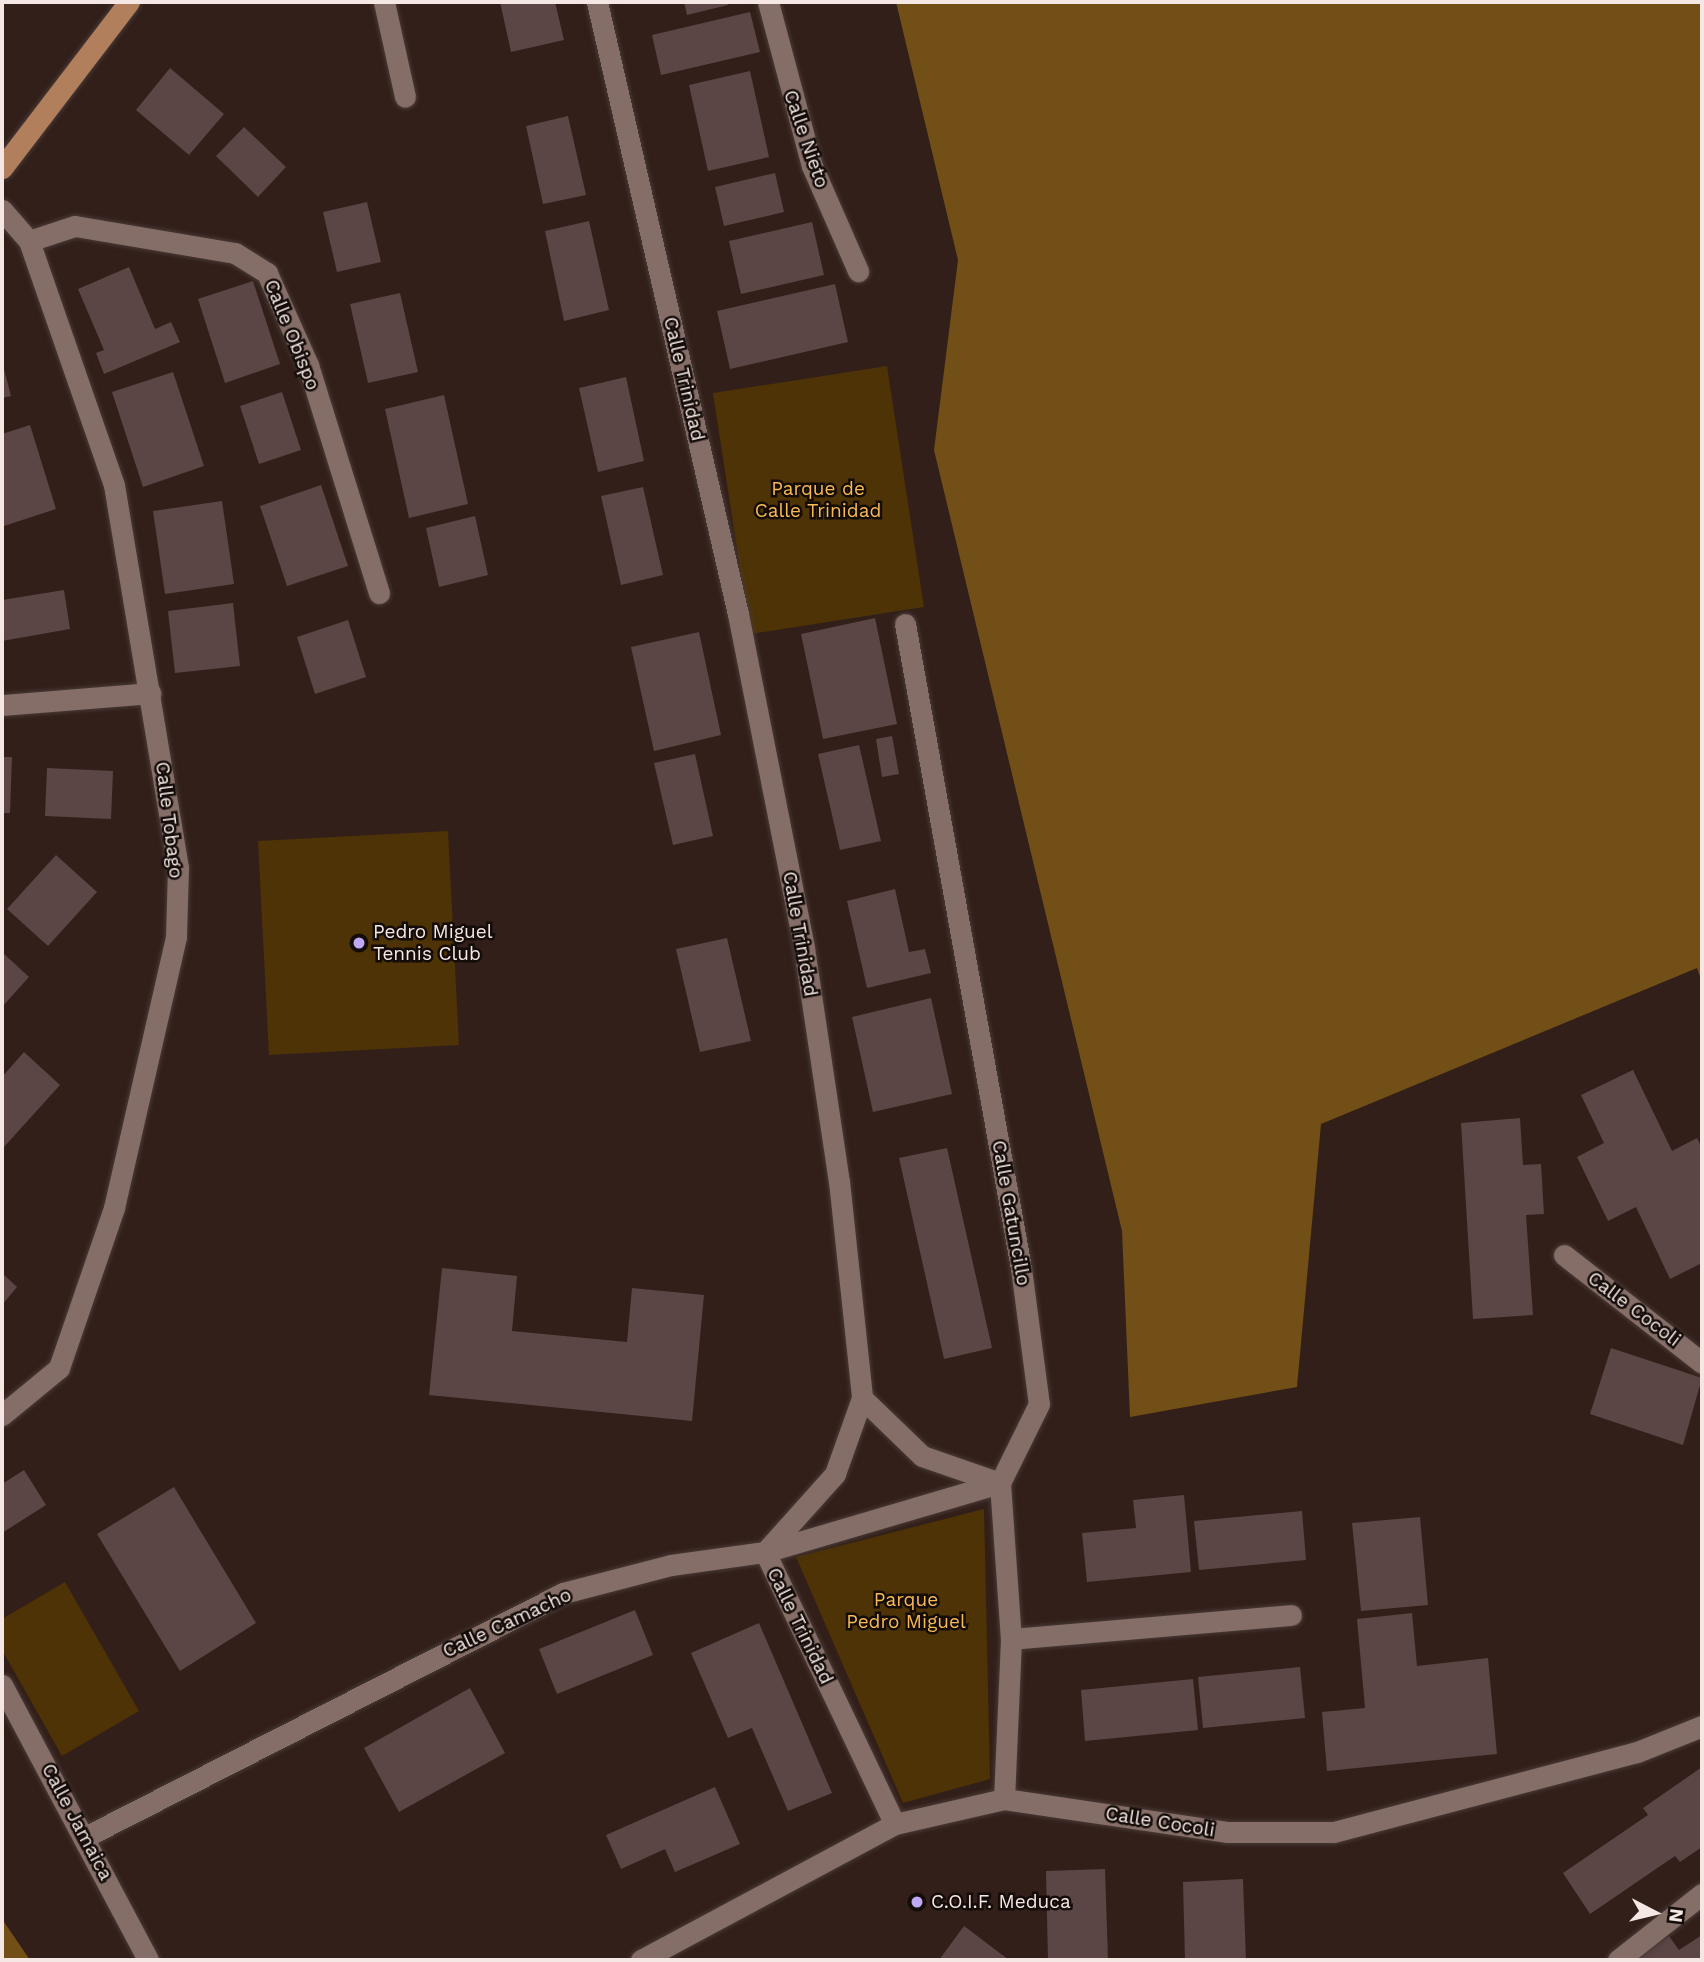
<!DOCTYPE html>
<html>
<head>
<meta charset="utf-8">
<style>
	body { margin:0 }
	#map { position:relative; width:1704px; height:1962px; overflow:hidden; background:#321f1a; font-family:"Work Sans",sans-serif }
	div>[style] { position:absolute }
	.green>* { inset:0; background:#4d3305 }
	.forest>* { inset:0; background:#714f16 }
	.building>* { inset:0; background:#5b4545 }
	.roads { filter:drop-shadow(0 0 2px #493a36) drop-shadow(0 0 2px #493a36) }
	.service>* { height:21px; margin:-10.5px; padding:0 10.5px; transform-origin:10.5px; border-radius:10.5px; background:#856e67 }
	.minor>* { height:21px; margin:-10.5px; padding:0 10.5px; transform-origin:10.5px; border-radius:10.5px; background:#856e67 }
	.primary>* { height:21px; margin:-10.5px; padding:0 10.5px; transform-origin:10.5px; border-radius:10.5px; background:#b17f5c }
	.dots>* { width:19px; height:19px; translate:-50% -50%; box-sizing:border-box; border:4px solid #140c09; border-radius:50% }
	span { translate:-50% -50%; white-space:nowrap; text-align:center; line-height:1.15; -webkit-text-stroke:5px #140c09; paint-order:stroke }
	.street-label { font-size:19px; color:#f5e8e4 }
	.park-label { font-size:19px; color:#f8ba57 }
	.poi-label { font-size:19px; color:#f5e8e4 }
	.left { translate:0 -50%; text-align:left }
	.frame { position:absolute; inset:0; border:4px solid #f5e8e4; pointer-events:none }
	.north { position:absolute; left:1620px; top:1878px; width:70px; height:70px; -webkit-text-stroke:5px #140c09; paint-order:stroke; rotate:97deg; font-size:19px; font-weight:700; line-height:28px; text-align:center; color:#f5e8e4 }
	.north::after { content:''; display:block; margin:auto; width:24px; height:32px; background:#f5e8e4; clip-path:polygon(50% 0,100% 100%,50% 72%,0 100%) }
</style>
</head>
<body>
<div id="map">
	<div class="green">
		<i style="clip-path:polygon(887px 366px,924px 607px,750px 634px,713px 393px)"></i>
		<i style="clip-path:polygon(448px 831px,459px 1045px,269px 1055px,258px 841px)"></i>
		<i style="clip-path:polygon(984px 1509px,990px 1779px,903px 1803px,796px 1557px)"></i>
		<i style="clip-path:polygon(65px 1582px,139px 1711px,62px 1756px,2px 1650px,2px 1619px)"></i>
	</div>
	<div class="forest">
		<i style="clip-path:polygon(896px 2px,1702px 2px,1702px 982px,1697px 968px,1321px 1124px,1297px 1387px,1130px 1417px,1122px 1231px,934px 450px,958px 260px)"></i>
		<i style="clip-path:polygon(2px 1919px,30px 1960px,2px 1960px)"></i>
	</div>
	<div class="building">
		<i style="clip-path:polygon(500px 2px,555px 2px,564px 40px,511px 52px)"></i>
		<i style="clip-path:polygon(684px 2px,727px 2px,728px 5px,687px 15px)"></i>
		<i style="clip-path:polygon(750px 12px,760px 52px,661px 75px,652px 35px)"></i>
		<i style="clip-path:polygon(170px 68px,224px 114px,189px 155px,136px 110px)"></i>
		<i style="clip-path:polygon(750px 71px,769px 157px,708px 171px,689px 85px)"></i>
		<i style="clip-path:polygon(568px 116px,586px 195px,543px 204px,526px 126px)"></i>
		<i style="clip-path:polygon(244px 127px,286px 167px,258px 197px,216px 156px)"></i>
		<i style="clip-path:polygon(775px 173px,784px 212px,724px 226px,715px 187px)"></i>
		<i style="clip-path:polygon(367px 202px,381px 262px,337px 272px,323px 212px)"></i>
		<i style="clip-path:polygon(589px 221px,609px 310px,564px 321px,545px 231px)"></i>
		<i style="clip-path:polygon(812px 222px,824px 275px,741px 294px,729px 241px)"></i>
		<i style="clip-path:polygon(129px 267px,155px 329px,171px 322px,180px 342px,104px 374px,96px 353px,104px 350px,78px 289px)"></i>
		<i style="clip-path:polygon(253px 281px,280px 364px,225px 383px,198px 299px)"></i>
		<i style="clip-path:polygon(835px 284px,848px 342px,730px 369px,717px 311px)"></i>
		<i style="clip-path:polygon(400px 293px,418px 372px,368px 383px,350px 304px)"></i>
		<i style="clip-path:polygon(3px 365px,11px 396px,2px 398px,2px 366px)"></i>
		<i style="clip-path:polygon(173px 372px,204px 466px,143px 487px,112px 392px)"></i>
		<i style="clip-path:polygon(626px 377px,644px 461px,598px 472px,579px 388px)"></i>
		<i style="clip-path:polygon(282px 392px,301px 450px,259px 464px,240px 406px)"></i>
		<i style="clip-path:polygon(444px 395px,468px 504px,409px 518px,385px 409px)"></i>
		<i style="clip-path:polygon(30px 425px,56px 509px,4px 526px,2px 434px)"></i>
		<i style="clip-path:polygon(321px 485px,348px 566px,287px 586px,260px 506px)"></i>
		<i style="clip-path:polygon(643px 487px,663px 575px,621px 585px,601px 496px)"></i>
		<i style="clip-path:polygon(222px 501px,234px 584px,165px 594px,153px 511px)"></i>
		<i style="clip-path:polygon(475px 516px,488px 575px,439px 587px,426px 528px)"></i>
		<i style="clip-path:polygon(64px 590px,70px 629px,2px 641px,2px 600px)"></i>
		<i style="clip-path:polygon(233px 603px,240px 666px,175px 673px,168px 611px)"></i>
		<i style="clip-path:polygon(875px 618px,897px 724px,823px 739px,801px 634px)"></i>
		<i style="clip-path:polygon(348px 620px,366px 677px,315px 694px,297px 637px)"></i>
		<i style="clip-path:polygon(699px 632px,721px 735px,654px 751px,631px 647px)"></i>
		<i style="clip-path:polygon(892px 736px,899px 774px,882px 777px,876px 739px)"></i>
		<i style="clip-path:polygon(859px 745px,881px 841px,840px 850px,818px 754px)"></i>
		<i style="clip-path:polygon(695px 754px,713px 836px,673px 845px,654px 763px)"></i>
		<i style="clip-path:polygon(2px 757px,12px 757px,10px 813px,2px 813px)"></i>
		<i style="clip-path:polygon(47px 768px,113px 771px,111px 819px,45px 816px)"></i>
		<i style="clip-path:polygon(56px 855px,97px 892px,48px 946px,7px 909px)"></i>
		<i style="clip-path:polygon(895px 889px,909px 952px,925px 949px,931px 973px,867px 988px,847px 901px)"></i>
		<i style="clip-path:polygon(727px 938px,751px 1041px,700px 1052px,676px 949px)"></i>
		<i style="clip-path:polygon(2px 952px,29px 977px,2px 1007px)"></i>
		<i style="clip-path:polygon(931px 998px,952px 1094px,873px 1112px,852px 1017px)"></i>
		<i style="clip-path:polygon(24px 1052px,60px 1085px,4px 1147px,2px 1077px)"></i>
		<i style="clip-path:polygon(1633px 1070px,1672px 1151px,1697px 1138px,1702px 1148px,1702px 1263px,1670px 1279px,1636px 1207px,1608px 1221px,1577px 1157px,1604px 1143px,1581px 1095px)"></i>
		<i style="clip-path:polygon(1520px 1118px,1523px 1165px,1541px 1164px,1544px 1214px,1526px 1215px,1533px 1315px,1473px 1319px,1461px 1123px)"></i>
		<i style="clip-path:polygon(947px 1148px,992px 1348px,944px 1359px,899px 1158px)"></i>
		<i style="clip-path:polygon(442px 1268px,517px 1276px,512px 1331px,627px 1342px,632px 1288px,704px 1295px,692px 1421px,429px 1395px)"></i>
		<i style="clip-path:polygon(2px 1273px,17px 1287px,2px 1305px)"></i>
		<i style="clip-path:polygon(1611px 1348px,1702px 1378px,1683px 1445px,1590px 1414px)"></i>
		<i style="clip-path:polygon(24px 1470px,46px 1505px,2px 1533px,2px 1484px)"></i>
		<i style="clip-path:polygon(174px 1487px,256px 1623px,180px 1671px,97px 1534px)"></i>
		<i style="clip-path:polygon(1184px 1495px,1191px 1572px,1087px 1582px,1082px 1533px,1136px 1528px,1133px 1500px)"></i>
		<i style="clip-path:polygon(1302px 1511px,1306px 1560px,1199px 1570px,1194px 1521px)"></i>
		<i style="clip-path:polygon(1420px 1517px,1428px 1605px,1361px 1611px,1352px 1523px)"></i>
		<i style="clip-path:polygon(635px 1610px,653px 1655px,557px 1694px,539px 1649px)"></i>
		<i style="clip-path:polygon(1412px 1613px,1417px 1666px,1488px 1658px,1497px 1754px,1327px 1771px,1322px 1712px,1365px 1708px,1357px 1619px)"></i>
		<i style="clip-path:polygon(759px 1623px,832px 1793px,788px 1811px,752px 1728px,728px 1738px,691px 1653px)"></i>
		<i style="clip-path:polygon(1300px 1667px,1305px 1718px,1203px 1728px,1198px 1677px)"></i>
		<i style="clip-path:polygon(1193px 1679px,1198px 1730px,1085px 1741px,1081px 1690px)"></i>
		<i style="clip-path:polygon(470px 1688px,505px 1753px,399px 1812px,364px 1748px)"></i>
		<i style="clip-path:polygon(1702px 1767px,1702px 1847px,1680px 1862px,1675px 1856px,1590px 1914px,1563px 1873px,1648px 1815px,1643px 1808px)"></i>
		<i style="clip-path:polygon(715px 1787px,740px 1844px,675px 1872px,665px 1849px,621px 1869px,606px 1835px)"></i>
		<i style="clip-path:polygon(1105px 1869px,1108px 1960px,1048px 1960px,1046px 1871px)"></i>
		<i style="clip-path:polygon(1243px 1879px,1246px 1960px,1185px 1960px,1183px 1882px)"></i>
		<i style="clip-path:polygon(964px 1926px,1009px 1960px,939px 1960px)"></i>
		<i style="clip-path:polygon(1702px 1935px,1702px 1960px,1633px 1960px,1669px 1936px,1679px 1950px)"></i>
	</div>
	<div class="roads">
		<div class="service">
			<i style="left:384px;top:2px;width:97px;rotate:77.5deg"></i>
			<i style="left:768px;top:2px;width:170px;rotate:75deg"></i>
			<i style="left:812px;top:166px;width:115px;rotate:66.3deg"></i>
			<i style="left:2px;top:705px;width:149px;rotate:-4.6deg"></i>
			<i style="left:1011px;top:1639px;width:281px;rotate:-4.9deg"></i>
			<i style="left:1618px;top:1960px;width:107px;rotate:-38.2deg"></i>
		</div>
		<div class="minor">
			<i style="left:597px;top:2px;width:628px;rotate:77.03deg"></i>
			<i style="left:738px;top:614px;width:340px;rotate:78.8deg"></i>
			<i style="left:804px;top:948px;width:236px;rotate:81.5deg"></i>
			<i style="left:839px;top:1181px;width:218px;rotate:83.9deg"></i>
			<i style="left:862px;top:1398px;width:81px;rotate:109.6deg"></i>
			<i style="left:835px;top:1474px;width:105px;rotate:131.9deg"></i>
			<i style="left:765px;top:1552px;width:301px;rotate:64.5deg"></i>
			<i style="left:2px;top:210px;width:41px;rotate:48.9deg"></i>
			<i style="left:29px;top:241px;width:258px;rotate:70.8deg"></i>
			<i style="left:114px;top:485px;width:388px;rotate:80.5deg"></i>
			<i style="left:178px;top:868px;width:69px;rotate:91.7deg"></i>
			<i style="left:176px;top:937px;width:278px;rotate:102.9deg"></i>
			<i style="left:114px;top:1208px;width:169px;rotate:109deg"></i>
			<i style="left:59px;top:1368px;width:74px;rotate:140.5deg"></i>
			<i style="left:29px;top:241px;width:48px;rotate:-18.1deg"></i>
			<i style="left:75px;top:226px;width:162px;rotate:9.6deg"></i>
			<i style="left:235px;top:253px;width:38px;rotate:32deg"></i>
			<i style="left:267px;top:273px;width:101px;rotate:66deg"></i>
			<i style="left:308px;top:365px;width:239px;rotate:72.7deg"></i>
			<i style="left:905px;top:624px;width:654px;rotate:79.79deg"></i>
			<i style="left:1021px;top:1268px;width:137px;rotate:82.5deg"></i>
			<i style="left:1039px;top:1404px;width:88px;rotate:116.3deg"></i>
			<i style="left:1000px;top:1483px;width:156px;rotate:86deg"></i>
			<i style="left:1011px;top:1639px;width:160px;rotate:92.5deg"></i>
			<i style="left:1564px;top:1255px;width:175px;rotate:38deg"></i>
			<i style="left:862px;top:1398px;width:83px;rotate:44deg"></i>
			<i style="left:922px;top:1456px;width:83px;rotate:19.1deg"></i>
			<i style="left:2px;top:1685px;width:311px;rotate:62deg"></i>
			<i style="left:87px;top:1836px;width:534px;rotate:-27.04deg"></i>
			<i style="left:563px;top:1593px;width:112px;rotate:-14.5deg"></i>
			<i style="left:671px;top:1565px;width:95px;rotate:-7.9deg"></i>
			<i style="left:765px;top:1552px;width:245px;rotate:-16.4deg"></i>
			<i style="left:641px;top:1960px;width:288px;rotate:-28.2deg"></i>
			<i style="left:895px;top:1824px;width:112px;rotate:-12.9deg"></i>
			<i style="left:1004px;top:1799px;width:225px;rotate:8.4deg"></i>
			<i style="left:1227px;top:1832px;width:107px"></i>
			<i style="left:1334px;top:1832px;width:313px;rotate:-14.8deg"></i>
			<i style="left:1637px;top:1752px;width:70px;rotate:-21.8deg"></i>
		</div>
		<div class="primary">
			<i style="left:2px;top:168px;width:209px;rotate:-52.6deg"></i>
		</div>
	</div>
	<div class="dots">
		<i style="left:359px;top:943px;background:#bfa9f4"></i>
		<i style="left:917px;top:1902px;background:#bfa9f4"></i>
	</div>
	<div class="street-label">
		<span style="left:806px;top:139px;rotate:71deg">Calle Nieto</span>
		<span style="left:292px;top:335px;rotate:68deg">Calle Obispo</span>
		<span style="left:684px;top:379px;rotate:77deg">Calle Trinidad</span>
		<span style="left:169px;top:820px;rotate:83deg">Calle Tobago</span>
		<span style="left:800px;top:934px;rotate:80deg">Calle Trinidad</span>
		<span style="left:1011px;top:1213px;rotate:80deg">Calle Gatuncillo</span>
		<span style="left:1634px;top:1309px;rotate:37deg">Calle Cocoli</span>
		<span style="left:507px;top:1623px;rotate:-25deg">Calle Camacho</span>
		<span style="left:800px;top:1626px;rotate:64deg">Calle Trinidad</span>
		<span style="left:77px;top:1822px;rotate:62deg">Calle Jamaica</span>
		<span style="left:1160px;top:1822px;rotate:9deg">Calle Cocoli</span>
	</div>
	<div class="park-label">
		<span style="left:818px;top:500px">Parque de<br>Calle Trinidad</span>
		<span style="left:906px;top:1611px">Parque<br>Pedro Miguel</span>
	</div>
	<div class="poi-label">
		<span class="left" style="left:373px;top:943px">Pedro Miguel<br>Tennis Club</span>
		<span class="left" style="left:931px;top:1902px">C.O.I.F. Meduca</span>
	</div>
	<div class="frame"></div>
	<div class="north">N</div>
</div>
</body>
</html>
